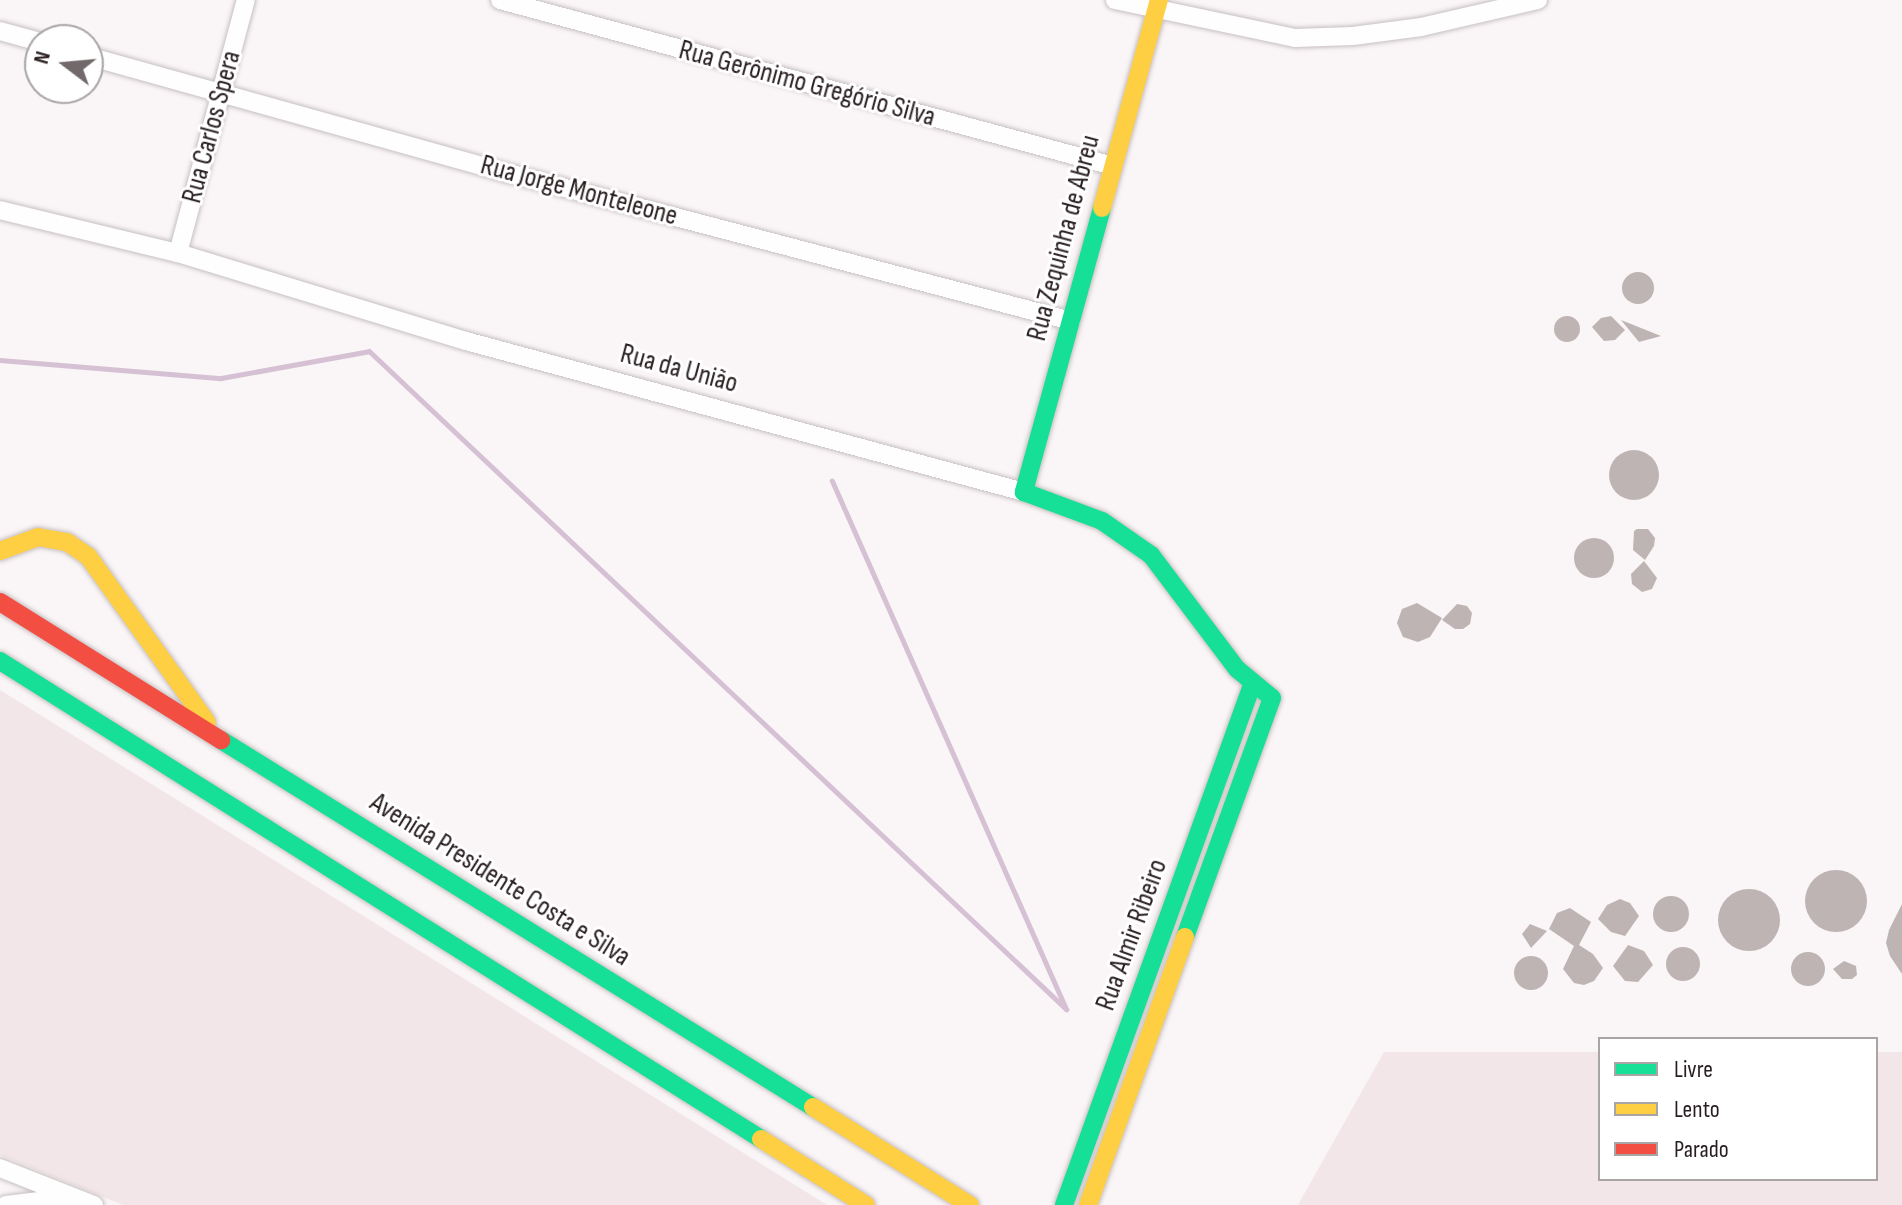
<!DOCTYPE html>
<html>
<head>
<meta charset="utf-8">
<style>
	body { margin:0 }
	#map { position:relative; width:1902px; height:1205px; overflow:hidden; background:#faf5f6; font-family:"Sofia Sans Condensed",sans-serif }
	div>[style] { position:absolute }
	.built>* { inset:0; background:#f2e6e8 }
	.stream>* { height:5px; margin:-2.5px; padding:0 2.5px; transform-origin:2.5px; border-radius:2.5px; background:#d5c0d4 }
	.building>* { inset:0; background:#beb4b3 }
	.round { border-radius:50% }
	.roads { filter:drop-shadow(0 0 2px #c7c0c1) drop-shadow(0 0 2px #c7c0c1) }
	.street>* { height:18px; margin:-9px; padding:0 9px; transform-origin:9px; border-radius:9px; background:#fefefe }
	.fast>* { height:18px; margin:-9px; padding:0 9px; transform-origin:9px; border-radius:9px; background:#16e098 }
	.slow>* { height:18px; margin:-9px; padding:0 9px; transform-origin:9px; border-radius:9px; background:#ffcf43 }
	.jam>* { height:18px; margin:-9px; padding:0 9px; transform-origin:9px; border-radius:9px; background:#f24e42 }
	span { translate:-50% -50%; white-space:nowrap; text-align:center; line-height:1.15; -webkit-text-stroke:6px #fff; paint-order:stroke }
	.street-label { font-size:28px; color:#281d1f }
	.legend { position:absolute; left:1598px; top:1037px; width:280px; height:144px; box-sizing:border-box; background:#fff; border:2px solid #a9a5a5; margin:0; padding:10px 14px; list-style:none; font-size:24px; color:#281d1f }
	.legend li { display:flex; align-items:center; gap:16px; height:40px }
	.legend b { width:40px; border:2px solid #a9a5a5 }
	.north { position:absolute; left:24px; top:24px; width:80px; height:80px; box-sizing:border-box; background:#fff; border:2px solid #a9a5a5; border-radius:50%; rotate:286deg; font-size:22px; font-weight:700; line-height:32px; text-align:center; color:#281d1f }
	.north::after { content:''; display:block; margin:auto; width:28px; height:36px; background:#72696a; clip-path:polygon(50% 0,100% 100%,50% 72%,0 100%) }
</style>
</head>
<body>
<div id="map">
	<div class="built">
		<i style="clip-path:polygon(0 690px,240px 839px,827px 1205px,123px 1205px,0 1155px)"></i>
		<i style="clip-path:polygon(1384px 1052px,1600px 1052px,1600px 1179px,1876px 1179px,1876px 1052px,1902px 1052px,1902px 1205px,1298px 1205px)"></i>
	</div>
	<div class="stream">
		<i style="left:0;top:360px;width:222px;rotate:4.7deg"></i>
		<i style="left:221px;top:378px;width:150px;rotate:-10.3deg"></i>
		<i style="left:369px;top:351px;width:959px;rotate:43.35deg"></i>
		<i style="left:1066px;top:1009px;width:578px;rotate:-113.9deg"></i>
	</div>
	<div class="building">
		<i class="round" style="left:1622px;top:272px;width:32px;height:32px"></i>
		<i class="round" style="left:1554px;top:316px;width:26px;height:26px"></i>
		<i style="clip-path:polygon(1611px 316px,1625px 330px,1615px 340px,1604px 341px,1592px 327px,1601px 318px)"></i>
		<i style="clip-path:polygon(1621px 320px,1661px 336px,1639px 342px)"></i>
		<i class="round" style="left:1609px;top:450px;width:50px;height:50px"></i>
		<i style="clip-path:polygon(1637px 529px,1648px 529px,1655px 538px,1654px 546px,1645px 560px,1633px 550px,1634px 531px)"></i>
		<i class="round" style="left:1574px;top:538px;width:40px;height:40px"></i>
		<i style="clip-path:polygon(1644px 561px,1657px 578px,1652px 589px,1642px 592px,1632px 584px,1631px 574px)"></i>
		<i style="clip-path:polygon(1417px 603px,1442px 618px,1430px 637px,1418px 642px,1403px 637px,1397px 623px,1402px 609px)"></i>
		<i style="clip-path:polygon(1457px 604px,1467px 606px,1472px 613px,1470px 624px,1463px 629px,1455px 629px,1442px 620px)"></i>
		<i class="round" style="left:1805px;top:870px;width:62px;height:62px"></i>
		<i class="round" style="left:1718px;top:889px;width:62px;height:62px"></i>
		<i class="round" style="left:1653px;top:896px;width:36px;height:36px"></i>
		<i style="clip-path:polygon(1620px 899px,1630px 903px,1639px 916px,1625px 936px,1611px 932px,1598px 919px,1607px 905px)"></i>
		<i style="clip-path:polygon(1902px 904px,1902px 974px,1890px 956px,1886px 943px,1889px 930px)"></i>
		<i style="clip-path:polygon(1570px 908px,1591px 922px,1579px 945px,1593px 954px,1603px 968px,1594px 981px,1584px 985px,1574px 983px,1563px 969px,1574px 946px,1549px 929px,1557px 913px)"></i>
		<i style="clip-path:polygon(1530px 924px,1547px 931px,1531px 948px,1522px 934px)"></i>
		<i style="clip-path:polygon(1628px 945px,1644px 951px,1653px 965px,1638px 982px,1625px 981px,1613px 966px)"></i>
		<i class="round" style="left:1666px;top:947px;width:34px;height:34px"></i>
		<i class="round" style="left:1791px;top:952px;width:34px;height:34px"></i>
		<i class="round" style="left:1514px;top:956px;width:34px;height:34px"></i>
		<i style="clip-path:polygon(1844px 961px,1856px 966px,1857px 975px,1852px 979px,1842px 979px,1833px 969px)"></i>
	</div>
	<div class="roads">
		<div class="street">
			<i style="left:500px;top:0;width:635px;rotate:15.15deg"></i>
			<i style="left:1115px;top:0;width:184px;rotate:11.9deg"></i>
			<i style="left:1295px;top:38px;width:58px;rotate:-2deg"></i>
			<i style="left:1353px;top:36px;width:69px;rotate:-7.5deg"></i>
			<i style="left:1421px;top:27px;width:120px;rotate:-13deg"></i>
			<i style="left:0;top:31px;width:41px;rotate:15.4deg"></i>
			<i style="left:88px;top:56px;width:440px;rotate:15.6deg"></i>
			<i style="left:512px;top:174px;width:578px;rotate:14.73deg"></i>
			<i style="left:0;top:210px;width:183px;rotate:13.6deg"></i>
			<i style="left:178px;top:253px;width:301px;rotate:17deg"></i>
			<i style="left:466px;top:341px;width:578px;rotate:15.14deg"></i>
			<i style="left:178px;top:253px;width:262px;rotate:-75deg"></i>
			<i style="left:0;top:1168px;width:101px;rotate:21.5deg"></i>
			<i style="left:6px;top:1205px;width:65px;rotate:-7deg"></i>
		</div>
		<div class="fast">
			<i style="left:1102px;top:208px;width:295px;rotate:105.4deg"></i>
			<i style="left:1024px;top:492px;width:83px;rotate:20.4deg"></i>
			<i style="left:1102px;top:521px;width:60px;rotate:34.8deg"></i>
			<i style="left:1151px;top:555px;width:143px;rotate:53deg"></i>
			<i style="left:1237px;top:669px;width:45px;rotate:39.6deg"></i>
			<i style="left:1272px;top:698px;width:254px;rotate:110deg"></i>
			<i style="left:0;top:661px;width:899px;rotate:32.13deg"></i>
			<i style="left:221px;top:740px;width:697px;rotate:31.8deg"></i>
			<i style="left:1064px;top:1205px;width:553px;rotate:-70.12deg"></i>
		</div>
		<div class="slow">
			<i style="left:1102px;top:208px;width:216px;rotate:-74.7deg"></i>
			<i style="left:0;top:551px;width:40px;rotate:-20.2deg"></i>
			<i style="left:38px;top:537px;width:29px;rotate:10deg"></i>
			<i style="left:67px;top:542px;width:25px;rotate:34deg"></i>
			<i style="left:88px;top:556px;width:204px;rotate:54.4deg"></i>
			<i style="left:813px;top:1107px;width:185px;rotate:32deg"></i>
			<i style="left:761px;top:1139px;width:124px;rotate:32.2deg"></i>
			<i style="left:1088px;top:1205px;width:285px;rotate:-70.1deg"></i>
		</div>
		<div class="jam">
			<i style="left:0;top:602px;width:261px;rotate:32deg"></i>
		</div>
	</div>
	<div class="street-label">
		<span style="left:807px;top:84px;rotate:15deg">Rua Gerônimo Gregório Silva</span>
		<span style="left:212px;top:127px;rotate:-75deg">Rua Carlos Spera</span>
		<span style="left:579px;top:191px;rotate:15deg">Rua Jorge Monteleone</span>
		<span style="left:1064px;top:238px;rotate:-75deg">Rua Zequinha de Abreu</span>
		<span style="left:679px;top:369px;rotate:15deg">Rua da União</span>
		<span style="left:500px;top:880px;rotate:32deg">Avenida Presidente Costa e Silva</span>
		<span style="left:1132px;top:935px;rotate:-70deg">Rua Almir Ribeiro</span>
	</div>
	<ul class="legend">
	<li><b style="height:10px;background:#16e098"></b>Livre</li>
	<li><b style="height:10px;background:#ffcf43"></b>Lento</li>
	<li><b style="height:10px;background:#f24e42"></b>Parado</li>
	</ul>
	<div class="north">N</div>
</div>
</body>
</html>
